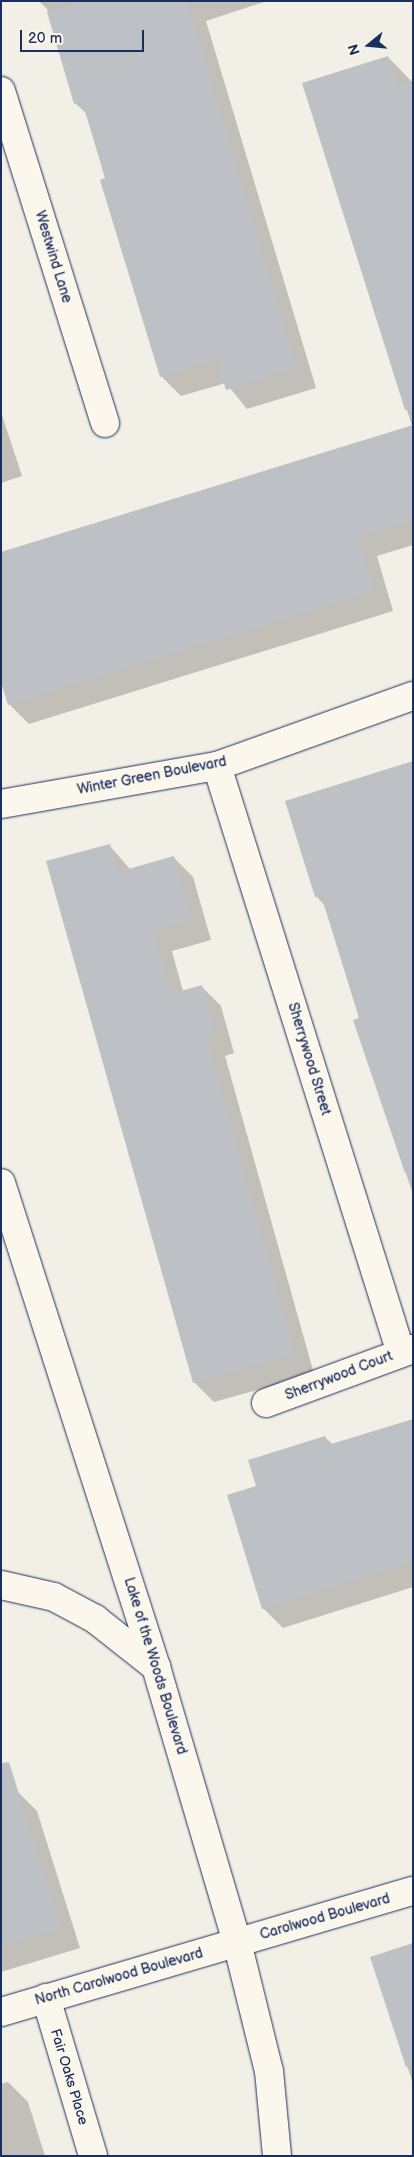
<!DOCTYPE html>
<html>
<head>
<meta charset="utf-8">
<style>
	body { margin:0 }
	#map { position:relative; width:414px; height:2157px; overflow:hidden; background:#f2efe6; font-family:"Balsamiq Sans",sans-serif }
	div>[style] { position:absolute }
	.shadow>* { inset:0; background:#0003 }
	.building>* { inset:0; background:#bdc0c4 }
	.roads { filter:drop-shadow(0 0 1px #1b2f5e) drop-shadow(0 0 1px #1b2f5e) }
	.minor>* { height:28px; margin:-14px; padding:0 14px; transform-origin:14px; border-radius:14px; background:#fbf7ec }
	span { translate:-50% -50%; white-space:nowrap; text-align:center; line-height:1.15; -webkit-text-stroke:4.5px #fbf7ec; paint-order:stroke }
	.street-label { font-size:14px; color:#1b2f5e }
	.frame { position:absolute; inset:0; border:2px solid #1b2f5e; pointer-events:none }
	.north { position:absolute; left:344px; top:20px; width:50px; height:50px; -webkit-text-stroke:4px #fbf7ec; paint-order:stroke; rotate:253deg; font-size:14px; font-weight:700; line-height:20px; text-align:center; color:#1b2f5e }
	.north::after { content:''; display:block; margin:auto; width:18px; height:22px; background:#1b2f5e; clip-path:polygon(50% 0,100% 100%,50% 72%,0 100%) }
	.scale { position:absolute; left:20px; top:30px; width:124px; height:22px; box-sizing:border-box; border:2px solid #1b2f5e; border-top:0; padding-left:6px; font-size:15px; line-height:18px; white-space:nowrap; color:#1b2f5e; -webkit-text-stroke:4px #fbf7ec; paint-order:stroke }
</style>
</head>
<body>
<div id="map">
	<div class="shadow">
		<i style="clip-path:polygon(39px 1px,267px 1px,206px 21px,316px 388px,247px 409px,226px 383px,181px 396px,161px 376px,88px 115px,75px 103px,47px 9px)"></i>
		<i style="clip-path:polygon(388px 57px,413px 83px,413px 545px,377px 556px,393px 611px,29px 724px,9px 704px,412px 426px,304px 84px)"></i>
		<i style="clip-path:polygon(1px 412px,22px 476px,1px 483px)"></i>
		<i style="clip-path:polygon(413px 762px,413px 1194px,354px 1021px,360px 1019px,326px 907px,316px 896px)"></i>
		<i style="clip-path:polygon(109px 845px,130px 869px,173px 857px,193px 877px,211px 940px,172px 951px,183px 991px,201px 986px,221px 1006px,234px 1053px,225px 1056px,314px 1374px,214px 1402px,194px 1382px)"></i>
		<i style="clip-path:polygon(413px 1420px,413px 1587px,283px 1628px,263px 1608px,257px 1487px,325px 1437px,333px 1445px)"></i>
		<i style="clip-path:polygon(17px 1791px,37px 1811px,80px 1948px,1px 1972px,1px 1796px)"></i>
		<i style="clip-path:polygon(413px 1944px,413px 2084px,372px 1957px)"></i>
		<i style="clip-path:polygon(8px 2082px,28px 2102px,45px 2156px,1px 2156px,1px 2084px)"></i>
	</div>
	<div class="building">
		<i style="clip-path:polygon(81px 1px,187px 1px,297px 368px,226px 390px,217px 360px,160px 377px,100px 180px,105px 178px,82px 101px,74px 104px,47px 12px)"></i>
		<i style="clip-path:polygon(388px 56px,398px 86px,413px 81px,413px 408px,405px 410px,302px 83px)"></i>
		<i style="clip-path:polygon(413px 425px,413px 520px,358px 537px,374px 591px,8px 705px,1px 682px,1px 552px)"></i>
		<i style="clip-path:polygon(413px 761px,413px 1172px,405px 1173px,353px 1020px,359px 1018px,321px 895px,315px 897px,285px 801px)"></i>
		<i style="clip-path:polygon(110px 844px,118px 872px,174px 856px,192px 920px,153px 931px,171px 994px,202px 985px,215px 1033px,206px 1036px,295px 1354px,193px 1383px,46px 861px)"></i>
		<i style="clip-path:polygon(413px 1419px,413px 1562px,262px 1609px,227px 1495px,256px 1486px,248px 1460px,325px 1436px,328px 1445px)"></i>
		<i style="clip-path:polygon(9px 1762px,61px 1928px,1px 1946px,1px 1763px)"></i>
		<i style="clip-path:polygon(413px 1943px,413px 2066px,406px 2067px,370px 1957px)"></i>
	</div>
	<div class="roads">
		<div class="minor">
			<i style="left:1px;top:91px;width:348px;rotate:72.6deg"></i>
			<i style="left:217px;top:766px;width:615px;rotate:72.6deg"></i>
			<i style="left:1px;top:804px;width:219px;rotate:-10deg"></i>
			<i style="left:217px;top:766px;width:208px;rotate:-19.7deg"></i>
			<i style="left:1px;top:1183px;width:508px;rotate:72.24deg"></i>
			<i style="left:156px;top:1667px;width:287px;rotate:73.6deg"></i>
			<i style="left:237px;top:1942px;width:133px;rotate:76.1deg"></i>
			<i style="left:269px;top:2071px;width:85px;rotate:84.6deg"></i>
			<i style="left:266px;top:1403px;width:157px;rotate:-20.2deg"></i>
			<i style="left:1px;top:1585px;width:54px;rotate:12.8deg"></i>
			<i style="left:54px;top:1597px;width:47px;rotate:28.2deg"></i>
			<i style="left:95px;top:1619px;width:78px;rotate:38.2deg"></i>
			<i style="left:46px;top:1998px;width:165px;rotate:73.4deg"></i>
			<i style="left:1px;top:2012px;width:429px;rotate:-16.4deg"></i>
		</div>
	</div>
	<div class="street-label">
		<span style="left:53px;top:257px;rotate:73deg">Westwind Lane</span>
		<span style="left:152px;top:776px;rotate:-11deg">Winter Green Boulevard</span>
		<span style="left:309px;top:1059px;rotate:73deg">Sherrywood Street</span>
		<span style="left:339px;top:1376px;rotate:-21deg">Sherrywood Court</span>
		<span style="left:155px;top:1666px;rotate:73deg">Lake of the Woods Boulevard</span>
		<span style="left:325px;top:1917px;rotate:-16deg">Carolwood Boulevard</span>
		<span style="left:119px;top:1977px;rotate:-16deg">North Carolwood Boulevard</span>
		<span style="left:69px;top:2077px;rotate:73deg">Fair Oaks Place</span>
	</div>
	<div class="frame"></div>
	<div class="north">N</div>
	<div class="scale">20 m</div>
</div>
</body>
</html>
